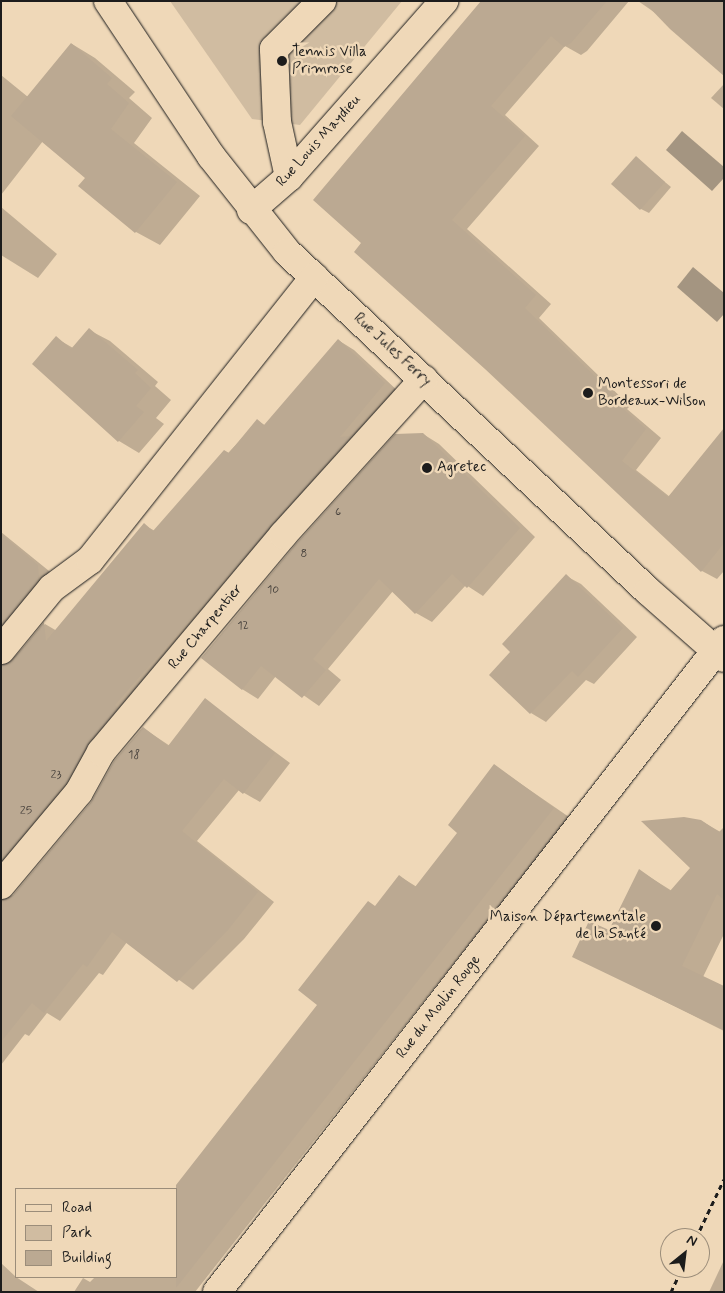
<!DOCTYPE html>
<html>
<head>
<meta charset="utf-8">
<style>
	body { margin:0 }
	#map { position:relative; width:725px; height:1293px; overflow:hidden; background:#efd8b8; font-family:Mynerve,sans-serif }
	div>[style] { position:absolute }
	.green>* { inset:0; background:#d0bca1 }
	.water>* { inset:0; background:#a49581 }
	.shadow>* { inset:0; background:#0003 }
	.building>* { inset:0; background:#bba992 }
	.path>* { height:3px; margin-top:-1.5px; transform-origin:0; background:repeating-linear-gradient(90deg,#1c1c1c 0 5px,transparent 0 9px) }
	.roads { filter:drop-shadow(0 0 1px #1c1c1c) drop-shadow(0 0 1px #1c1c1c) }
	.minor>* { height:28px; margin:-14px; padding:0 14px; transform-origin:14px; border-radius:14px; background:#efd8b8 }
	.dots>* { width:14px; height:14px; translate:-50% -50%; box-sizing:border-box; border:2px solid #efd8b8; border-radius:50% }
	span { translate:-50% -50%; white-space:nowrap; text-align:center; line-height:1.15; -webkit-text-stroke:5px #efd8b8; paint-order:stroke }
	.number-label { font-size:12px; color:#443f3a }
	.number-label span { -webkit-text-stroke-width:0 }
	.poi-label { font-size:15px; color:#1c1c1c }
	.left { translate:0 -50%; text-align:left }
	.right { translate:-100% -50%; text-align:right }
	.street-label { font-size:15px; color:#1c1c1c }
	.frame { position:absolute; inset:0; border:2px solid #1c1c1c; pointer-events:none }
	.legend { position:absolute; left:15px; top:1188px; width:162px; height:90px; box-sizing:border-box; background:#efd8b8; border:1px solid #9b8d7a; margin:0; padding:6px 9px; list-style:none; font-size:15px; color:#1c1c1c }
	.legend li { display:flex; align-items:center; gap:10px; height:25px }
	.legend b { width:25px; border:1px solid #9b8d7a }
	.north { position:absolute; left:660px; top:1228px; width:50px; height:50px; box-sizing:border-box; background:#efd8b8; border:1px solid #9b8d7a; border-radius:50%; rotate:29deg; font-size:14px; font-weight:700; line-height:20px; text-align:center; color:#1c1c1c }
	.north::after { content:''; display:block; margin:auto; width:18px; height:22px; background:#1c1c1c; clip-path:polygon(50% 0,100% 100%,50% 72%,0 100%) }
</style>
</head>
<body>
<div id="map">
	<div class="green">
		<i style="clip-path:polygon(170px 1px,402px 1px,300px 125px,252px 119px)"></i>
	</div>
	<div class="water">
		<i style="clip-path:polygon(682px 131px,724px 167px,724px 178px,712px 191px,666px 150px)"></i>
		<i style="clip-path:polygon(693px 267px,724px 293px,724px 314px,717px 322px,677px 287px)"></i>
	</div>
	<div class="shadow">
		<i style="clip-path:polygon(483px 1px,629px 1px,587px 51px,581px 55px,565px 46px,505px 115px,539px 146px,467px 229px,551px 304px,539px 318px,630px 406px,627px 409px,661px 438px,636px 470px,670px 497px,724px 437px,724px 571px,717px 579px,702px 571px,363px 242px)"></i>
		<i style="clip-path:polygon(638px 1px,724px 1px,664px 19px)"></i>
		<i style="clip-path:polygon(72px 44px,95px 58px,135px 92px,129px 98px,152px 118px,134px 143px,200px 196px,160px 245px,136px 232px,80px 186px,86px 178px,43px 141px,1px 195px,1px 75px,28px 97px)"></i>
		<i style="clip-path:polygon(724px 84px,724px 109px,711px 98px)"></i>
		<i style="clip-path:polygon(636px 158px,671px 187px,649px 213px,641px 209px)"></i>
		<i style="clip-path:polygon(1px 207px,57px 254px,38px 278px,1px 255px)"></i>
		<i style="clip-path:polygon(89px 330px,110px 341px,158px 382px,155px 386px,171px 400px,156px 418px,164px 424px,139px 453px,119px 441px,56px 338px,73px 348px)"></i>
		<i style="clip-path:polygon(338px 340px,354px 350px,400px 393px,1px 892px,1px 532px,54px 575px,1px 657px,6px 666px,45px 624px,57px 631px,144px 525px,155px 531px,258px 421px,266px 426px)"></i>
		<i style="clip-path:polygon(423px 434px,439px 444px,535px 537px,483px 596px,466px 585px,432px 622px,416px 613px,393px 591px,328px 669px,341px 680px,319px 706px,276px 676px,258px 699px,242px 689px)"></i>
		<i style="clip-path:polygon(566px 576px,581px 584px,637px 637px,594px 684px,586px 680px,546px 722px,531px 713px)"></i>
		<i style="clip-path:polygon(205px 700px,290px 763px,260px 802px,239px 790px,197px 841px,274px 902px,244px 939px,193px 990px,127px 942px,103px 975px,99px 973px,60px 1021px,47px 1013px,29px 1036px,25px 1034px,1px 1065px,1px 893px,4px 900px,13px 896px,92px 803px,143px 728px,170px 746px)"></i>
		<i style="clip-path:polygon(495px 766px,569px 817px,195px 1292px,74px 1292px,83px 1278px,90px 1282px,95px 1277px,176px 1277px,175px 1189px,319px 1005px,376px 907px,399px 876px,417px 887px,459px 833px)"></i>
		<i style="clip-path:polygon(701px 821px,724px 834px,724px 934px,703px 977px,724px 987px,724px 1031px,574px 956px,609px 932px,640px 871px,672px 891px,692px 867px)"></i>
		<i style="clip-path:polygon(724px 1260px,724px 1292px,709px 1292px)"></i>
		<i style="clip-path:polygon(1px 1263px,16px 1277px,39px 1292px,1px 1292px)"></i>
	</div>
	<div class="building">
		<i style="clip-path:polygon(481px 1px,607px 1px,571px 43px,564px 47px,551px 36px,491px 106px,525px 136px,452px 220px,536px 295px,525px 308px,615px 396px,612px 399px,646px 429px,622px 461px,668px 497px,724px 428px,724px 543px,701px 572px,485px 369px,354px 252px,361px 243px,313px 200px)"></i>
		<i style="clip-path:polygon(643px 1px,724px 1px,724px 76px,670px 29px)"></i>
		<i style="clip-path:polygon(71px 43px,112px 78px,107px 84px,129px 103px,111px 129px,177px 182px,135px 233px,78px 186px,85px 178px,11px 116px)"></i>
		<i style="clip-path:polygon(636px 156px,665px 182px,640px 210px,611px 184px)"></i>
		<i style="clip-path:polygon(89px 328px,138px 370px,135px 373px,151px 388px,136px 406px,144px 412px,118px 442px,32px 364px,56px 336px,71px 349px)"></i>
		<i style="clip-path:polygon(338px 339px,385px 383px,340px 437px,351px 436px,115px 705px,118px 708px,89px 742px,66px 783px,1px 860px,1px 665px,13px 660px,44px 622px,46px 641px,144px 523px,153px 531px,224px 450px,229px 453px,257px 419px,264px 425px)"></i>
		<i style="clip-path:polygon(423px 433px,520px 528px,467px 588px,452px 574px,415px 614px,379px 579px,313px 659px,326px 670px,302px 698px,261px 666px,242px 690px,201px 658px,295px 545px,395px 434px)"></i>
		<i style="clip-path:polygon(1px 534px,38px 565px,39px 579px,1px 625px)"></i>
		<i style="clip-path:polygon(566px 574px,623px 628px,578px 677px,572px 671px,530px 714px,489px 675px,510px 652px,502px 644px)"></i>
		<i style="clip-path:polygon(205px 698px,275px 753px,243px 794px,224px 779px,182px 831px,258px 892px,228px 930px,177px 982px,112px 932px,87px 967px,83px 964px,44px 1013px,32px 1003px,1px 1042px,1px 900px,13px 895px,91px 802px,114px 761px,143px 727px,168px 746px)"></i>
		<i style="clip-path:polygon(494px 764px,554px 808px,176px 1288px,176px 1185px,317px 1005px,298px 990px,368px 901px,375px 906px,399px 875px,415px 887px,457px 833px,448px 825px)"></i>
		<i style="clip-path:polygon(684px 817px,701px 820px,719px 832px,724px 827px,724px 900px,717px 894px,682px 966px,724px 986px,724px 1030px,572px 957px,589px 921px,609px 930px,639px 869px,670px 891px,690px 868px,641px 821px)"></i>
	</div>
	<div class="path">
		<i style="left:696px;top:1238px;width:65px;rotate:-64.6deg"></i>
		<i style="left:671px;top:1292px;width:26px;rotate:-65deg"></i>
	</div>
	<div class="roads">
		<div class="minor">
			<i style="left:108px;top:1px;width:186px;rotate:56.4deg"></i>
			<i style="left:211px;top:156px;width:122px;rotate:51.6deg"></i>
			<i style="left:287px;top:252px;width:495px;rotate:43.2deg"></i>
			<i style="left:648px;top:591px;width:101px;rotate:41.4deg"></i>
			<i style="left:289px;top:177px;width:56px;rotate:-102.3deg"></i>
			<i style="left:277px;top:122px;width:73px;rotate:-92.4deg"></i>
			<i style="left:274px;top:49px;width:68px;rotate:-45deg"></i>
			<i style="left:251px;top:210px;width:50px;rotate:-41deg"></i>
			<i style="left:289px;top:177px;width:235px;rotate:-48.6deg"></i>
			<i style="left:1px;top:650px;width:80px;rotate:-50.6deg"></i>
			<i style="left:52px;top:588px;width:47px;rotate:-36.4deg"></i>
			<i style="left:90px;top:560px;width:361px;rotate:-51.6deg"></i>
			<i style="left:1px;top:885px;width:121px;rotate:-50deg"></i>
			<i style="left:79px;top:792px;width:46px;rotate:-61.2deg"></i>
			<i style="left:101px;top:752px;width:283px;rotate:-50deg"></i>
			<i style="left:283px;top:535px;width:210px;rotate:-47.9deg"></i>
			<i style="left:217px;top:1292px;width:826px;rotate:-52.13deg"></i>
		</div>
	</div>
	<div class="dots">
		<i style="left:282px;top:61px;background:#1c1c1c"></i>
		<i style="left:588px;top:393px;background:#1c1c1c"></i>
		<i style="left:427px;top:468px;background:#1c1c1c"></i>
		<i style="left:656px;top:926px;background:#1c1c1c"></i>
	</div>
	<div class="number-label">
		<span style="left:338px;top:513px">6</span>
		<span style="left:304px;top:555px">8</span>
		<span style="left:273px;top:591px">10</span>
		<span style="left:243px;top:627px">12</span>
		<span style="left:134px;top:756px">18</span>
		<span style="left:56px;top:776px">23</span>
		<span style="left:26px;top:812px">25</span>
	</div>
	<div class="poi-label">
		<span class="left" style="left:292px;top:61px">Tennis Villa<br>Primrose</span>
		<span class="left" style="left:598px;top:393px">Montessori de<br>Bordeaux-Wilson</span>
		<span class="left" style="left:437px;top:468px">Agretec</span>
		<span class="right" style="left:646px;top:926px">Maison Départementale<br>de la Santé</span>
	</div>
	<div class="street-label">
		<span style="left:319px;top:141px;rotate:-48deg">Rue Louis Maydieu</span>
		<span style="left:392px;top:350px;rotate:43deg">Rue Jules Ferry</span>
		<span style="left:206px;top:627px;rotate:-50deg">Rue Charpentier</span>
		<span style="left:439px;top:1007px;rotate:-52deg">Rue du Moulin Rouge</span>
	</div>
	<div class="frame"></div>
	<ul class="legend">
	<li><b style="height:6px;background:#efd8b8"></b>Road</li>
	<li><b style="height:14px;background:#d0bca1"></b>Park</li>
	<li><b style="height:14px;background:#bba992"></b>Building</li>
	</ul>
	<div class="north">N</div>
</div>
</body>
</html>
